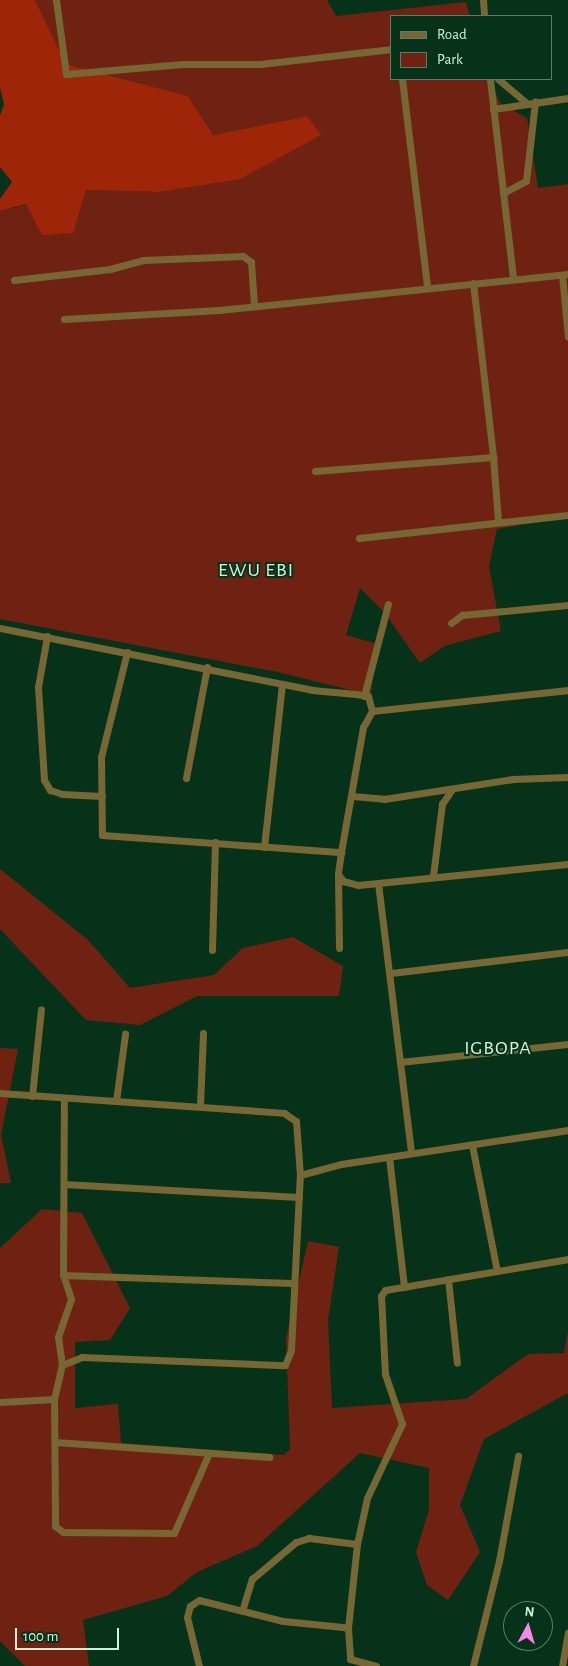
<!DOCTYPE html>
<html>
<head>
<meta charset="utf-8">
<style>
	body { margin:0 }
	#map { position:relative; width:568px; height:1666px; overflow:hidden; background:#06321a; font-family:"Alegreya Sans",sans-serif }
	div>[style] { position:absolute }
	.green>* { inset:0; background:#702212 }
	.forest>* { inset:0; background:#9e2507 }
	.minor>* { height:7px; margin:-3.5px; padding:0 3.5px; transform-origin:3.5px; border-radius:3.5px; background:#766734 }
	span { translate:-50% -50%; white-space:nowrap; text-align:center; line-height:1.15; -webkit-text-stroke:4px #06321a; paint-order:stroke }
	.quarter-label { font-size:20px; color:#ccf2d7; letter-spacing:1px }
	.legend { position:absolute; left:390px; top:15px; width:162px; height:65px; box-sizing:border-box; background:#06321a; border:1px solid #557f66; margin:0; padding:6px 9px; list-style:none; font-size:15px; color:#ccf2d7 }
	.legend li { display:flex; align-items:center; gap:10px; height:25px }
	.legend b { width:25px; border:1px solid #557f66 }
	.north { position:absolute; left:503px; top:1601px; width:50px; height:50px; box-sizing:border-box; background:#06321a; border:1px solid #557f66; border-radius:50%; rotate:6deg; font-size:14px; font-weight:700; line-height:20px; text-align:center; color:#ccf2d7 }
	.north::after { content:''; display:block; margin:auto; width:18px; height:22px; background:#fa87e7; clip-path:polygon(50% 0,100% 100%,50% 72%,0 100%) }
	.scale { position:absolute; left:15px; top:1628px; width:104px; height:22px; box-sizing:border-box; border:2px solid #ccf2d7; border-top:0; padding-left:6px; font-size:15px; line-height:18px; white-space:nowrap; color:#ccf2d7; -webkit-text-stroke:4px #06321a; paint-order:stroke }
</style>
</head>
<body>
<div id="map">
	<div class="green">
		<i style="clip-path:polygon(35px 0,327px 0,336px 16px,466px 2px,470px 16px,392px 16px,392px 79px,490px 79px,500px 103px,527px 118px,538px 188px,568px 184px,568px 517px,497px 529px,489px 566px,501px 631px,444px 646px,420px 663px,384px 612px,360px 588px,346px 635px,377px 644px,371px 695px,277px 672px,0 619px,0 211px,86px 190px,159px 192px,307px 116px,213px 135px,188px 96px,66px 64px)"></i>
		<i style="clip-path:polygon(0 869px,88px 940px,130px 988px,214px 975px,243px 948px,293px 937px,343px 966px,339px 996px,197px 996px,140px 1025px,86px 1020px,0 929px)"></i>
		<i style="clip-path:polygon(0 1048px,18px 1049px,1px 1135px,11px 1183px,0 1183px)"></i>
		<i style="clip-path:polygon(42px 1209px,82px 1213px,130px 1308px,110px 1340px,75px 1342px,75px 1408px,118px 1404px,121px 1443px,284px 1455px,290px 1449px,286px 1338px,308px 1241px,339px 1247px,328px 1320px,332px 1408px,466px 1399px,528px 1354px,564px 1353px,568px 1331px,568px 1393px,484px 1439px,460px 1505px,480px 1552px,448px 1600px,427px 1585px,416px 1552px,429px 1510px,429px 1468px,360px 1453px,257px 1546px,197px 1572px,167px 1596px,83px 1620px,89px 1666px,25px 1666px,0 1641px,0 1248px)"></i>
	</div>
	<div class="forest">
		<i style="clip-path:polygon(0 0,35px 0,66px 64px,188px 96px,213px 135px,307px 116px,321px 135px,240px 179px,159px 192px,86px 190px,73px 233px,42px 235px,26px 204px,0 211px,0 199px,12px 182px,0 167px,0 115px,4px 105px,0 87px)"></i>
	</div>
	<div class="minor">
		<i style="left:56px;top:0;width:75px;rotate:82.3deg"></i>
		<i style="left:66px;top:74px;width:117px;rotate:-4.9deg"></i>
		<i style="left:183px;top:64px;width:77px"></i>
		<i style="left:260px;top:64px;width:133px;rotate:-6.5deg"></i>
		<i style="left:483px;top:0;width:16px;rotate:86deg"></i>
		<i style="left:402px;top:79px;width:209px;rotate:83.1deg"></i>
		<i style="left:490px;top:79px;width:200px;rotate:83.4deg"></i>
		<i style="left:498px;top:79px;width:39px;rotate:40deg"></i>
		<i style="left:493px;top:109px;width:76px;rotate:-8.3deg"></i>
		<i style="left:503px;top:193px;width:26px;rotate:-28deg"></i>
		<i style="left:526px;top:181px;width:80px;rotate:-83.5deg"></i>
		<i style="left:562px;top:275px;width:62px;rotate:84.5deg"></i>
		<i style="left:14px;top:280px;width:97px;rotate:-6.5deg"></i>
		<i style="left:110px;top:269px;width:34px;rotate:-15deg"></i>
		<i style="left:143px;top:260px;width:100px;rotate:-2.3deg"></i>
		<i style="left:243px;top:256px;width:10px;rotate:37deg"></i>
		<i style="left:251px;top:262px;width:43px;rotate:86deg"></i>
		<i style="left:473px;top:283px;width:175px;rotate:83.4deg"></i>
		<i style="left:64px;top:319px;width:155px;rotate:-3.3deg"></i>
		<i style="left:219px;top:310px;width:351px;rotate:-5.9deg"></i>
		<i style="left:315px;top:471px;width:179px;rotate:-4.5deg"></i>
		<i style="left:493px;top:457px;width:63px;rotate:85.5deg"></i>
		<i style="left:359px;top:538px;width:210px;rotate:-6.3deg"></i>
		<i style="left:451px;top:623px;width:14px;rotate:-36deg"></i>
		<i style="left:462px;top:615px;width:106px;rotate:-5.4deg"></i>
		<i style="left:0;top:628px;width:318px;rotate:11.2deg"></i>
		<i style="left:312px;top:690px;width:44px;rotate:5.2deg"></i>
		<i style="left:356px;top:694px;width:12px;rotate:9deg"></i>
		<i style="left:368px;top:696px;width:16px;rotate:75deg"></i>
		<i style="left:372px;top:711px;width:197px;rotate:-6.1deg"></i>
		<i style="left:47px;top:636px;width:52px;rotate:100deg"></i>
		<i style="left:38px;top:687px;width:93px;rotate:86.3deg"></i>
		<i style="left:44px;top:780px;width:12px;rotate:59deg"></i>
		<i style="left:50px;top:790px;width:13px;rotate:18deg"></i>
		<i style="left:62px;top:794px;width:40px;rotate:2.9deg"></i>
		<i style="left:127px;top:652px;width:108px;rotate:103.9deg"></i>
		<i style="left:101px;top:757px;width:78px;rotate:89.3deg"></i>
		<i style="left:102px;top:835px;width:240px;rotate:4.1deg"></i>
		<i style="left:364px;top:696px;width:95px;rotate:-75.4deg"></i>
		<i style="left:372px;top:711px;width:18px;rotate:119deg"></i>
		<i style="left:363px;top:727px;width:127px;rotate:100deg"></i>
		<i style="left:341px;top:852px;width:22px;rotate:98deg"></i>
		<i style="left:338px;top:874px;width:9px;rotate:54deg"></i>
		<i style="left:343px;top:881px;width:16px;rotate:15deg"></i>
		<i style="left:358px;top:885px;width:211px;rotate:-5.7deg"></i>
		<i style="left:186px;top:778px;width:113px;rotate:-79.3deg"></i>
		<i style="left:352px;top:796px;width:32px;rotate:5deg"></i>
		<i style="left:384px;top:799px;width:131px;rotate:-8.8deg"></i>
		<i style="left:513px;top:779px;width:55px;rotate:-2.1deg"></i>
		<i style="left:264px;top:847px;width:164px;rotate:-83.7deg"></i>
		<i style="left:338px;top:875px;width:73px;rotate:89.2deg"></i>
		<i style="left:433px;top:876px;width:73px;rotate:-82.9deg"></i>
		<i style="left:442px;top:804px;width:18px;rotate:-56deg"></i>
		<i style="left:378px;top:883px;width:272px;rotate:83deg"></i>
		<i style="left:212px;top:950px;width:108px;rotate:-88.4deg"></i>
		<i style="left:391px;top:973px;width:178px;rotate:-6.8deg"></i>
		<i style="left:400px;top:1062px;width:169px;rotate:-6.1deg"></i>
		<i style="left:0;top:1093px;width:285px;rotate:4deg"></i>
		<i style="left:284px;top:1113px;width:14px;rotate:34deg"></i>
		<i style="left:296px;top:1121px;width:54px;rotate:85.8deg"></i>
		<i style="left:32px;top:1096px;width:87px;rotate:-84.1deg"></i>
		<i style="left:116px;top:1101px;width:68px;rotate:-82.3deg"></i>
		<i style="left:200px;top:1105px;width:72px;rotate:-87.6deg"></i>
		<i style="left:472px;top:1145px;width:128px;rotate:78.8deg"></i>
		<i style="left:389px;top:1157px;width:131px;rotate:83.4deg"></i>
		<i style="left:64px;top:1184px;width:235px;rotate:3.2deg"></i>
		<i style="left:63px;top:1275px;width:230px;rotate:2deg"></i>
		<i style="left:448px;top:1279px;width:84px;rotate:83.9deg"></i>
		<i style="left:62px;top:1365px;width:28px;rotate:-98deg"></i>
		<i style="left:58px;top:1337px;width:40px;rotate:-71.1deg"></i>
		<i style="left:71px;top:1299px;width:25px;rotate:-108deg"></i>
		<i style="left:63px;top:1275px;width:177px;rotate:-89.7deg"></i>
		<i style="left:54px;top:1399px;width:127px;rotate:89.5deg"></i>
		<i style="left:55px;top:1526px;width:10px;rotate:37deg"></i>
		<i style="left:63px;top:1532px;width:111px;rotate:0.5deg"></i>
		<i style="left:174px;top:1533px;width:87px;rotate:-66.4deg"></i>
		<i style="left:0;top:1402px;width:54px;rotate:-3.2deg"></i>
		<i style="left:54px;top:1399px;width:35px;rotate:-77deg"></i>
		<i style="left:62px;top:1365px;width:22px;rotate:-22deg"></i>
		<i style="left:82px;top:1357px;width:203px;rotate:2.3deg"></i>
		<i style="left:285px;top:1365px;width:16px;rotate:-68deg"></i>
		<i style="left:291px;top:1350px;width:175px;rotate:-87.1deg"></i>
		<i style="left:300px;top:1175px;width:42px;rotate:-15deg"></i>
		<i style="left:341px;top:1164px;width:230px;rotate:-8.5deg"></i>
		<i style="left:55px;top:1442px;width:215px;rotate:4deg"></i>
		<i style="left:242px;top:1611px;width:34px;rotate:-73deg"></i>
		<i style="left:252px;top:1579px;width:57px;rotate:-40.1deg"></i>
		<i style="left:296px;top:1542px;width:14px;rotate:-17deg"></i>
		<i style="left:309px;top:1538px;width:48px;rotate:7.1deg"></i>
		<i style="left:348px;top:1628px;width:84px;rotate:-83.9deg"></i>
		<i style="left:357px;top:1544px;width:47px;rotate:-77.7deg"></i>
		<i style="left:367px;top:1498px;width:82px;rotate:-64.7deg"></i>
		<i style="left:402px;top:1424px;width:53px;rotate:-108.8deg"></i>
		<i style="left:385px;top:1374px;width:78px;rotate:-92.9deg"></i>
		<i style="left:381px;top:1296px;width:7px;rotate:-56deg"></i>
		<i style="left:385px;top:1290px;width:186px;rotate:-9.6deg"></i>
		<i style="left:199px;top:1666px;width:50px;rotate:-103.8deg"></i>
		<i style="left:187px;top:1617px;width:11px;rotate:-75deg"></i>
		<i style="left:190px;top:1606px;width:11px;rotate:-34deg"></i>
		<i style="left:199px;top:1600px;width:87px;rotate:14deg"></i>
		<i style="left:283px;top:1621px;width:60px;rotate:5.7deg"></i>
		<i style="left:343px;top:1627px;width:5px;rotate:11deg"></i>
		<i style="left:348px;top:1628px;width:31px;rotate:86deg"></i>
		<i style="left:350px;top:1659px;width:27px;rotate:15deg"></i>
		<i style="left:473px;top:1666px;width:108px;rotate:-76.1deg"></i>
		<i style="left:499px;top:1561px;width:107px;rotate:-79.7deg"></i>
		<i style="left:562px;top:1666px;width:34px;rotate:-80deg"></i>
	</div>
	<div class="quarter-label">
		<span style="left:256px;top:570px">EWU EBI</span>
		<span style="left:498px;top:1048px">IGBOPA</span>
	</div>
	<ul class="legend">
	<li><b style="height:6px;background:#766734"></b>Road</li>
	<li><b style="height:14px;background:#702212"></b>Park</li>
	</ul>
	<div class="north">N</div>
	<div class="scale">100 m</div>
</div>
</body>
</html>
